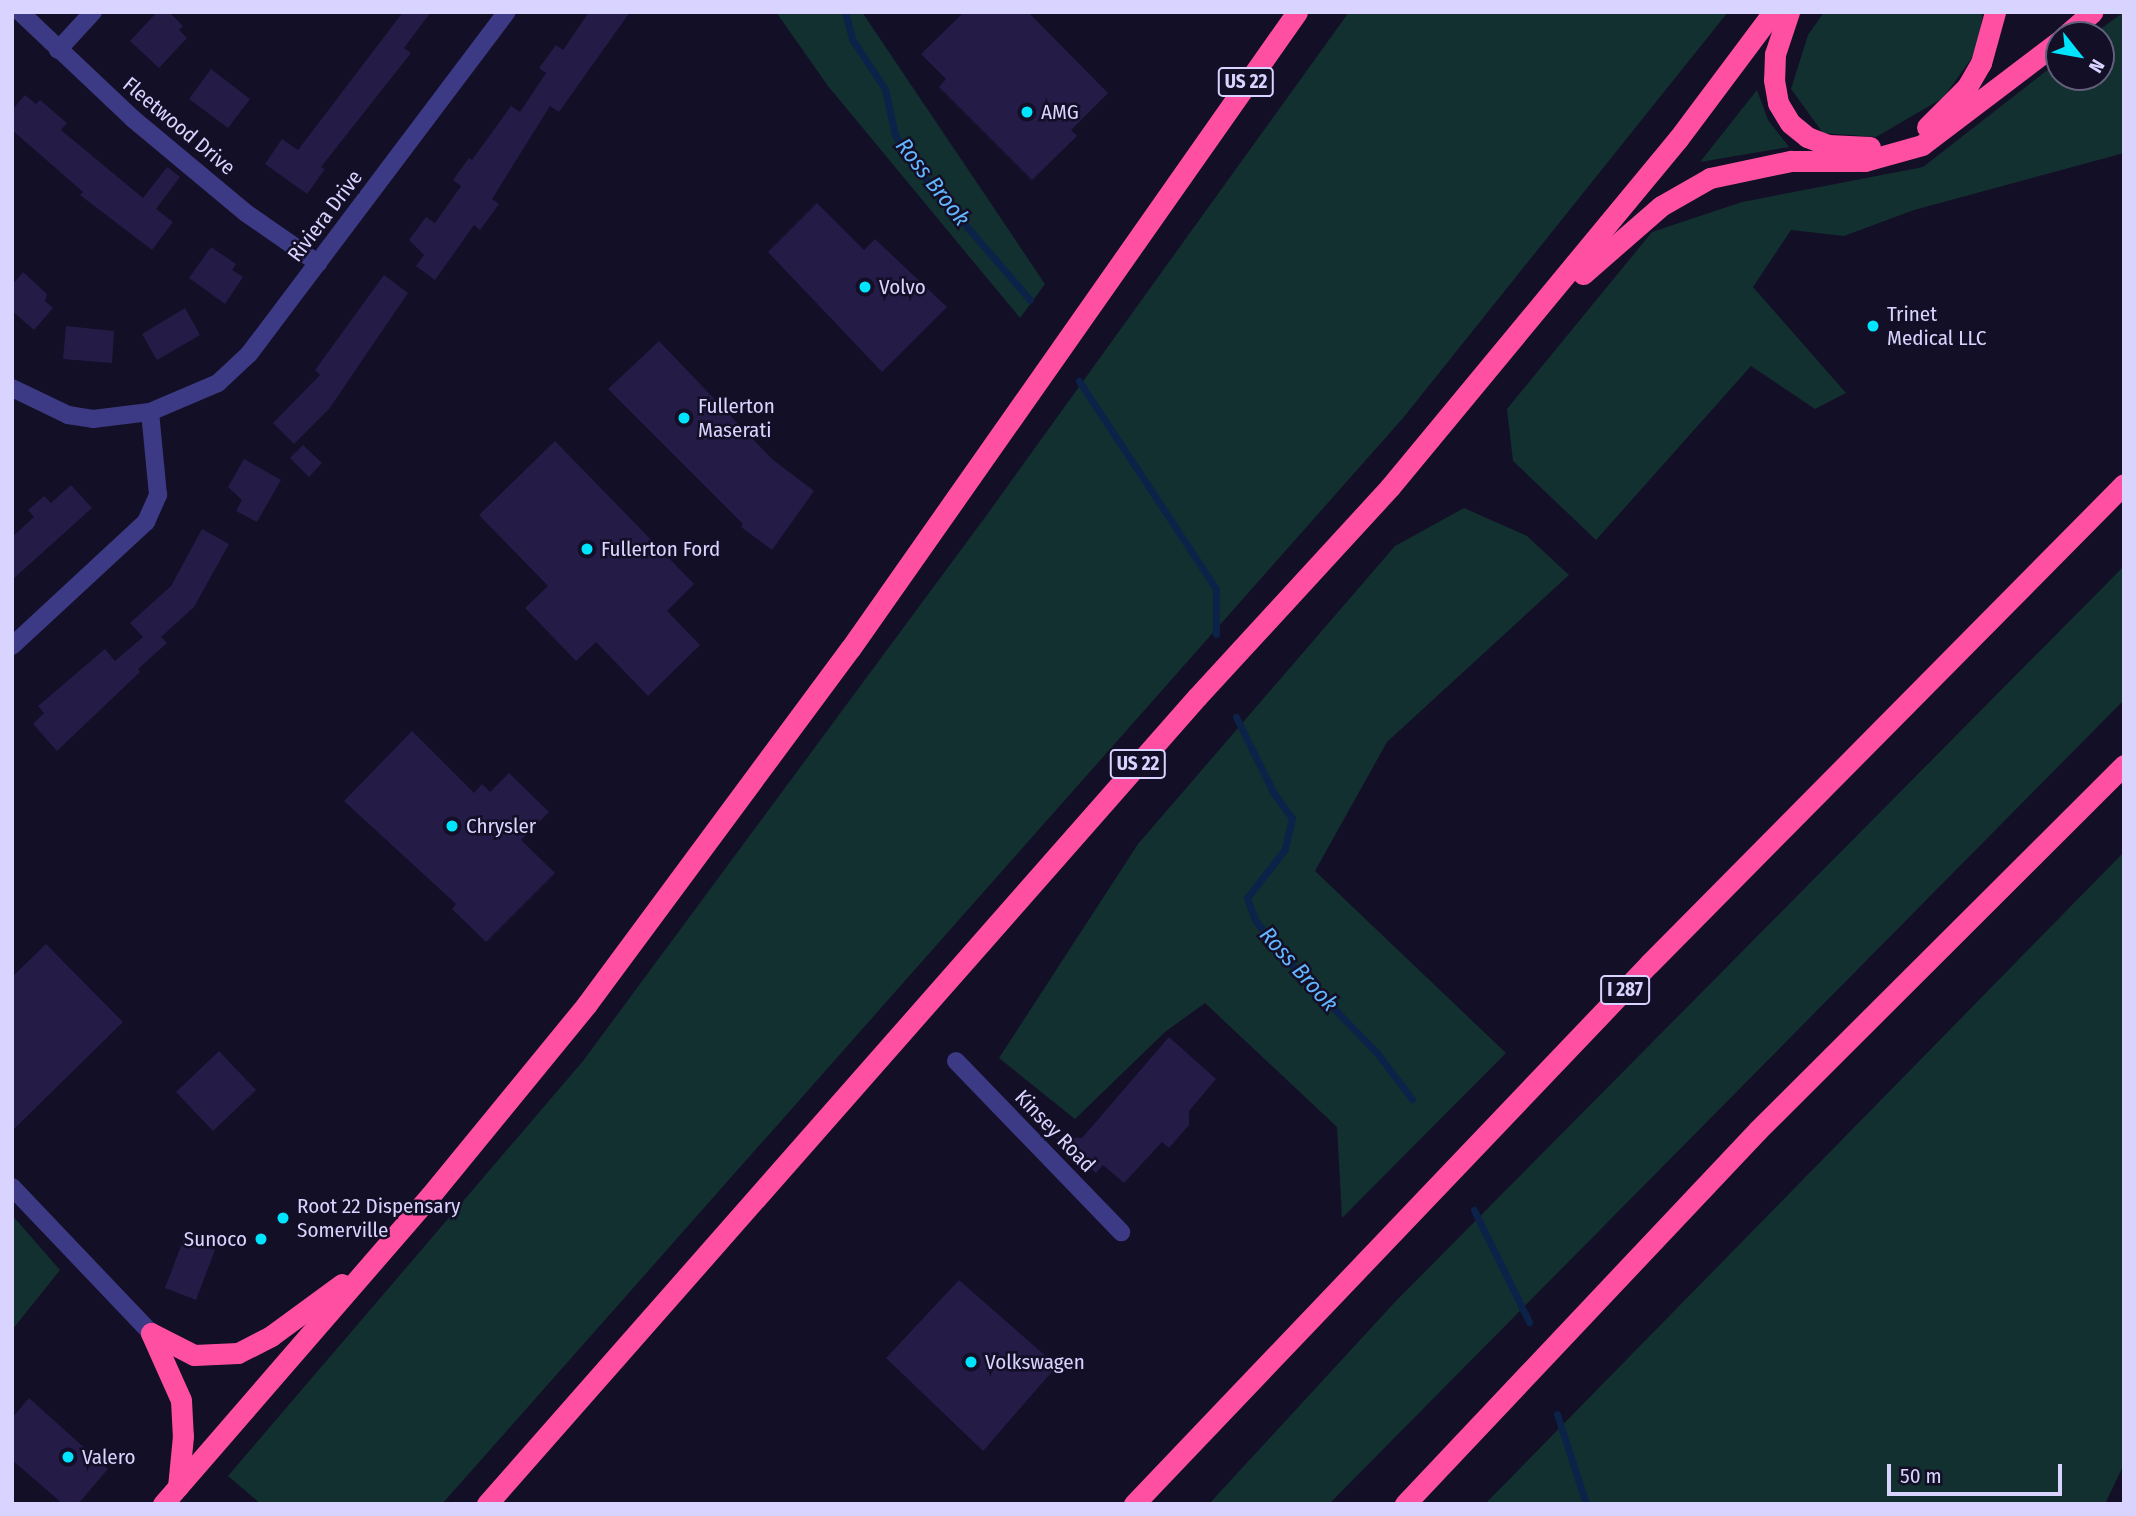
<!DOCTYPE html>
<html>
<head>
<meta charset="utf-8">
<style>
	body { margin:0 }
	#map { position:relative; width:2136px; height:1516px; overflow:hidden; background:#130f26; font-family:"Fira Sans Condensed",sans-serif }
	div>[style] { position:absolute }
	.green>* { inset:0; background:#12302f }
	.stream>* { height:7px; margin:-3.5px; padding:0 3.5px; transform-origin:3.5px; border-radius:3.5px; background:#0c2248 }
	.building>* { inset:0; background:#241b47 }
	.street>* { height:18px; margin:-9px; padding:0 9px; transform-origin:9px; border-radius:9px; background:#3d3a85 }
	.highway>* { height:21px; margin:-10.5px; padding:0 10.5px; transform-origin:10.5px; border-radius:10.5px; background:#ff4fa3 }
	.dots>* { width:19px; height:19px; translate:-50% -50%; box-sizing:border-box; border:4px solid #130f26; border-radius:50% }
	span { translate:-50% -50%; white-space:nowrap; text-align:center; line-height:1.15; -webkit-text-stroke:5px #130f26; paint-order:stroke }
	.shield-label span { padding:2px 5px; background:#130f26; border:2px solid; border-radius:5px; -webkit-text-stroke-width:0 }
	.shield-label { font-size:19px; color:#d9d4ff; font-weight:700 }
	.poi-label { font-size:21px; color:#d9d4ff }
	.left { translate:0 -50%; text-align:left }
	.right { translate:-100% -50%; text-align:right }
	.street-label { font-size:21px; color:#d9d4ff }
	.water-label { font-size:23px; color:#62b6ff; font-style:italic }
	.frame { position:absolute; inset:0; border:14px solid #d9d4ff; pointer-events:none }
	.north { position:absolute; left:2045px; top:21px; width:70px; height:70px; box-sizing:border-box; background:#130f26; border:2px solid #625e7d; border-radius:50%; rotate:121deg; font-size:19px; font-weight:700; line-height:28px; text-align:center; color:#d9d4ff }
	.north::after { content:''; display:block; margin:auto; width:24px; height:32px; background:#00e5ff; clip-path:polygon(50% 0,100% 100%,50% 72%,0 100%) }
	.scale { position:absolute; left:1887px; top:1464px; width:175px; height:32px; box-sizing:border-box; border:4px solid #d9d4ff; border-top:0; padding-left:9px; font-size:21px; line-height:24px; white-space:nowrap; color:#d9d4ff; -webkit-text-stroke:5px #130f26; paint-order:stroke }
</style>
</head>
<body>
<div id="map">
	<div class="green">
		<i style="clip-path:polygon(776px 12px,862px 12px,1045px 284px,1020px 318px,828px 86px)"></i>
		<i style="clip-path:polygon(1349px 12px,1728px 12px,1403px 418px,442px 1504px,261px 1504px,228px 1476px,583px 1061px,986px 516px)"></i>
		<i style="clip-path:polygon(1824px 12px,1983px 12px,1977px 51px,1943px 98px,1876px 137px,1823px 133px,1791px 89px,1808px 35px)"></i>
		<i style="clip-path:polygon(2124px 12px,2124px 153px,1914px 210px,1844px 236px,1791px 230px,1753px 287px,1846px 393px,1815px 409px,1751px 366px,1596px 540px,1513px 461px,1507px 409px,1652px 232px,1742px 202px,1923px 167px,2059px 61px,2059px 77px,2101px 77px,2101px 35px,2092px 35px)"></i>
		<i style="clip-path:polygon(1757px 90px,1768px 120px,1789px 147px,1700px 162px)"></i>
		<i style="clip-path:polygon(1464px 508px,1527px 536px,1569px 575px,1387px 742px,1315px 871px,1506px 1053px,1342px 1218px,1337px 1127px,1205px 1003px,1165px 1032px,1075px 1119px,999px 1058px,1138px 844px,1395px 546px)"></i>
		<i style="clip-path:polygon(2124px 566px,2124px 700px,1329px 1504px,1209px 1504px,1395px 1302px)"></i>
		<i style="clip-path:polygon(2124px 852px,2124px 1464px,2105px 1504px,1485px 1504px)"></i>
		<i style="clip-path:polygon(12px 1215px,60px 1270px,12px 1330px)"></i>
	</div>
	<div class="stream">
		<i style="left:845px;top:12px;width:28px;rotate:75deg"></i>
		<i style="left:852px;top:39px;width:60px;rotate:56.6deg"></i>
		<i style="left:885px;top:89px;width:47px;rotate:77.7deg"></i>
		<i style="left:895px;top:135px;width:31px;rotate:59deg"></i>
		<i style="left:911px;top:162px;width:182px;rotate:49.2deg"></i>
		<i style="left:1079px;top:381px;width:249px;rotate:56.6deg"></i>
		<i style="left:1216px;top:589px;width:45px;rotate:90deg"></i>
		<i style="left:1236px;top:717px;width:84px;rotate:63.7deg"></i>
		<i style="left:1273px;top:792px;width:32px;rotate:54deg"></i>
		<i style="left:1292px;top:818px;width:32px;rotate:103deg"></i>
		<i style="left:1285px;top:849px;width:62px;rotate:127.8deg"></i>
		<i style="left:1247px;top:898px;width:23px;rotate:70deg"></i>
		<i style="left:1255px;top:920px;width:47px;rotate:51.9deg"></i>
		<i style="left:1284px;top:957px;width:134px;rotate:45.9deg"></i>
		<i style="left:1377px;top:1053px;width:58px;rotate:52.7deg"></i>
		<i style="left:1474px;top:1210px;width:125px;rotate:63.8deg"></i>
		<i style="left:1557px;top:1414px;width:95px;rotate:72.1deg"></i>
	</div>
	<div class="building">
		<i style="clip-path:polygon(157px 12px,169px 12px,183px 26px,179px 30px,187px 38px,159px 68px,130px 41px)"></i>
		<i style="clip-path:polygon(403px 12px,431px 12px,404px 48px,411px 53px,321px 167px,325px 169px,307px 194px,265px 164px,282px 139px,298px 150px)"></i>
		<i style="clip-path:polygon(589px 12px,630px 12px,559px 112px,550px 106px,492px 199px,499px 204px,480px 230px,474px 225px,435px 280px,416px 266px,424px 255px,409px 240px,426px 217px,435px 223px,461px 186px,453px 180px,469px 158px,472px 160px,511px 106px,520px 112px,546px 73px,539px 68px,556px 45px,563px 50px)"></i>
		<i style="clip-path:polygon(964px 12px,1028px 12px,1108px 93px,1071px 130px,1077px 136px,1032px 180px,939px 87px,946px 79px,921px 54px)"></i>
		<i style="clip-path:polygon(211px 69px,250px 99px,228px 128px,189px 99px)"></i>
		<i style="clip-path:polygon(25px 95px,36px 104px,40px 100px,67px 123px,61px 130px,143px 198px,167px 167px,180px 177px,156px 209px,173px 222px,152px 250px,80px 195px,83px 192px,12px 130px,12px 110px)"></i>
		<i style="clip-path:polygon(817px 203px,864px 250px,875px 239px,947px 307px,882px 372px,768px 252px)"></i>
		<i style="clip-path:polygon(211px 247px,236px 264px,232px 270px,243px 277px,225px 304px,189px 278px)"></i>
		<i style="clip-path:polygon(23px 272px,47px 294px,45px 301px,53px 308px,34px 330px,12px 311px,12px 285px)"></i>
		<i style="clip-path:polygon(384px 275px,408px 293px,329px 409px,294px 444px,273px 423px,320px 375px,315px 370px)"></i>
		<i style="clip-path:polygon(185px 308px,200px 335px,157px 360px,142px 334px)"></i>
		<i style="clip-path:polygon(66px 326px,114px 331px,112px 363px,63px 359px)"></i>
		<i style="clip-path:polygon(659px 341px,772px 459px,814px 491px,772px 550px,741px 527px,743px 524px,608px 389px)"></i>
		<i style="clip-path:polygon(555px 441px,694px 584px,667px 611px,700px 645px,648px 696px,596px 642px,576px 661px,525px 608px,548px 586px,479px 515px)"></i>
		<i style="clip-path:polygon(303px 445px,322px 463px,309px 477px,290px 458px)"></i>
		<i style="clip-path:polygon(244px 459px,281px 480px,257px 522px,236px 511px,242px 500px,228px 487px)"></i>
		<i style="clip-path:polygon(71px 485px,92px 508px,12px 580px,12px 537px,34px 517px,28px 510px,44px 496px,51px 503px)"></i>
		<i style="clip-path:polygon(202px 529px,229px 544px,194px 607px,161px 637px,167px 643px,138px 669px,140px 672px,57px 751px,33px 724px,44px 713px,38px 706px,105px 649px,115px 661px,143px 637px,130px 623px,171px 586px)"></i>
		<i style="clip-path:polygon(412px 731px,474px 793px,482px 784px,490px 792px,509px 773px,549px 812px,521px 840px,555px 873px,486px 942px,452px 909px,456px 904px,344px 801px)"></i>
		<i style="clip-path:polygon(46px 944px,123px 1022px,12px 1131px,12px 977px)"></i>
		<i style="clip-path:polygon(1169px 1037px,1216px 1079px,1189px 1111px,1189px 1125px,1169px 1148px,1162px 1142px,1124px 1183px,1103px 1165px,1096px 1173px,1056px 1137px,1082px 1138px)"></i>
		<i style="clip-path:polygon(219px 1051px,256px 1090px,213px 1131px,176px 1092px)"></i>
		<i style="clip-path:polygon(184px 1238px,215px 1250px,196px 1300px,165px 1288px)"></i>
		<i style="clip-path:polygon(959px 1280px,1057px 1366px,983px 1451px,886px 1358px)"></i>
		<i style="clip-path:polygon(29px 1398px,108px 1469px,78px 1504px,63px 1504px,12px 1460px,12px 1418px)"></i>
	</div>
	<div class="street">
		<i style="left:20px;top:12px;width:154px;rotate:43.4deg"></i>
		<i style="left:132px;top:118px;width:148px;rotate:39.8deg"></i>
		<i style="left:246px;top:213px;width:88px;rotate:34.8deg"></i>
		<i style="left:58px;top:50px;width:52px;rotate:-47.4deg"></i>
		<i style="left:12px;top:388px;width:62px;rotate:25.7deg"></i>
		<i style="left:68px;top:415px;width:25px;rotate:9deg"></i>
		<i style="left:93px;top:419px;width:57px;rotate:-7deg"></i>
		<i style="left:150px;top:412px;width:74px;rotate:-23.1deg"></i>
		<i style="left:218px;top:383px;width:42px;rotate:-43.1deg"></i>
		<i style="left:249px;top:354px;width:428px;rotate:-53deg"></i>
		<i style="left:12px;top:646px;width:183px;rotate:-42.8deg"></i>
		<i style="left:146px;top:522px;width:30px;rotate:-66deg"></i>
		<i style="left:158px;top:495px;width:83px;rotate:-95.5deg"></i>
		<i style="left:956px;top:1061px;width:238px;rotate:46deg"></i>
		<i style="left:12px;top:1187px;width:202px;rotate:46.4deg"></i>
	</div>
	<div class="highway">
		<i style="left:1789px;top:12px;width:44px;rotate:108.4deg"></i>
		<i style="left:1775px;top:54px;width:26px;rotate:92deg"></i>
		<i style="left:1774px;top:80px;width:23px;rotate:80deg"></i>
		<i style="left:1778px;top:103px;width:23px;rotate:59deg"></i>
		<i style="left:1790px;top:123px;width:22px;rotate:39deg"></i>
		<i style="left:1807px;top:137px;width:22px;rotate:21deg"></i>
		<i style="left:1828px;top:145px;width:42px;rotate:2.7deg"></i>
		<i style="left:2066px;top:35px;width:35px;rotate:-41deg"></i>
		<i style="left:1927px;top:127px;width:57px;rotate:-45deg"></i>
		<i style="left:1967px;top:87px;width:28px;rotate:-60deg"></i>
		<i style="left:1981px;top:63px;width:53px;rotate:-74.6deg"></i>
		<i style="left:1583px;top:274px;width:103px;rotate:-41.1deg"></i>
		<i style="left:1661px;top:206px;width:56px;rotate:-29.7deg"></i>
		<i style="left:1710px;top:178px;width:83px;rotate:-11.9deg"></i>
		<i style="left:1791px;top:161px;width:74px"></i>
		<i style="left:1865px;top:161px;width:59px;rotate:-15.7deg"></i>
		<i style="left:1922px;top:145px;width:172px;rotate:-37.2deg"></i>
		<i style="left:151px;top:1333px;width:48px;rotate:27.1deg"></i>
		<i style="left:194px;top:1355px;width:44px;rotate:-2.6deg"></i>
		<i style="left:238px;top:1353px;width:37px;rotate:-27deg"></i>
		<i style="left:271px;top:1336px;width:88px;rotate:-36.2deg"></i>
		<i style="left:151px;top:1333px;width:73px;rotate:65.9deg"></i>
		<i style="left:181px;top:1400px;width:36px;rotate:87deg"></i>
		<i style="left:183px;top:1436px;width:51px;rotate:95.6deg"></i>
		<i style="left:163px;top:1504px;width:408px;rotate:-49.1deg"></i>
		<i style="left:430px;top:1196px;width:248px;rotate:-50.7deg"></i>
		<i style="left:587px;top:1004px;width:442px;rotate:-53.5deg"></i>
		<i style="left:850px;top:649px;width:778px;rotate:-54.94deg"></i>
		<i style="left:487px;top:1504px;width:1075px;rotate:-48.66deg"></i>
		<i style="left:1197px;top:697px;width:285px;rotate:-47.4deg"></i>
		<i style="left:1390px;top:487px;width:452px;rotate:-50.4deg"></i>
		<i style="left:1678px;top:139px;width:159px;rotate:-53.2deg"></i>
		<i style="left:1134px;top:1504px;width:746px;rotate:-46.36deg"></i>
		<i style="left:1649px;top:964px;width:675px;rotate:-45.3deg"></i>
		<i style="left:1405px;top:1504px;width:514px;rotate:-46.65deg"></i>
		<i style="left:1758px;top:1130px;width:517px;rotate:-44.92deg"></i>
	</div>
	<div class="dots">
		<i style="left:1027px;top:112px;background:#00e5ff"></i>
		<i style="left:865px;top:287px;background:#00e5ff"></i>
		<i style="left:1873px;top:326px;background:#00e5ff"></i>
		<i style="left:684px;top:418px;background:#00e5ff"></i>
		<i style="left:587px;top:549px;background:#00e5ff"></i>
		<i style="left:452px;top:826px;background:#00e5ff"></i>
		<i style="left:283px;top:1218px;background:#00e5ff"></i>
		<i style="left:261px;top:1239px;background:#00e5ff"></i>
		<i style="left:971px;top:1362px;background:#00e5ff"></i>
		<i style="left:68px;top:1457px;background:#00e5ff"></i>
	</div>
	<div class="shield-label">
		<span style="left:1246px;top:82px">US 22</span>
		<span style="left:1138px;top:764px">US 22</span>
		<span style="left:1625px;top:990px">I 287</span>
	</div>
	<div class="poi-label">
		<span class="left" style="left:1041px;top:112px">AMG</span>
		<span class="left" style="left:879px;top:287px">Volvo</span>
		<span class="left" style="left:1887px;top:326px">Trinet<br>Medical LLC</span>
		<span class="left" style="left:698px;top:418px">Fullerton<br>Maserati</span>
		<span class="left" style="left:601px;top:549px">Fullerton Ford</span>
		<span class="left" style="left:466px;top:826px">Chrysler</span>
		<span class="left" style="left:297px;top:1218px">Root 22 Dispensary<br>Somerville</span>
		<span class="right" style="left:247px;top:1239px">Sunoco</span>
		<span class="left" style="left:985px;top:1362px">Volkswagen</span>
		<span class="left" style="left:82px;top:1457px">Valero</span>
	</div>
	<div class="street-label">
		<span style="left:179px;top:126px;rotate:40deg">Fleetwood Drive</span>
		<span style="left:325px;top:216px;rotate:-53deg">Riviera Drive</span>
		<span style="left:1055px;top:1131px;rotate:46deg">Kinsey Road</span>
	</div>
	<div class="water-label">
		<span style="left:933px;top:182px;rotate:52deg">Ross Brook</span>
		<span style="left:1299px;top:969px;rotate:48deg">Ross Brook</span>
	</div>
	<div class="frame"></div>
	<div class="north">N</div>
	<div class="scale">50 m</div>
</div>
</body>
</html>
